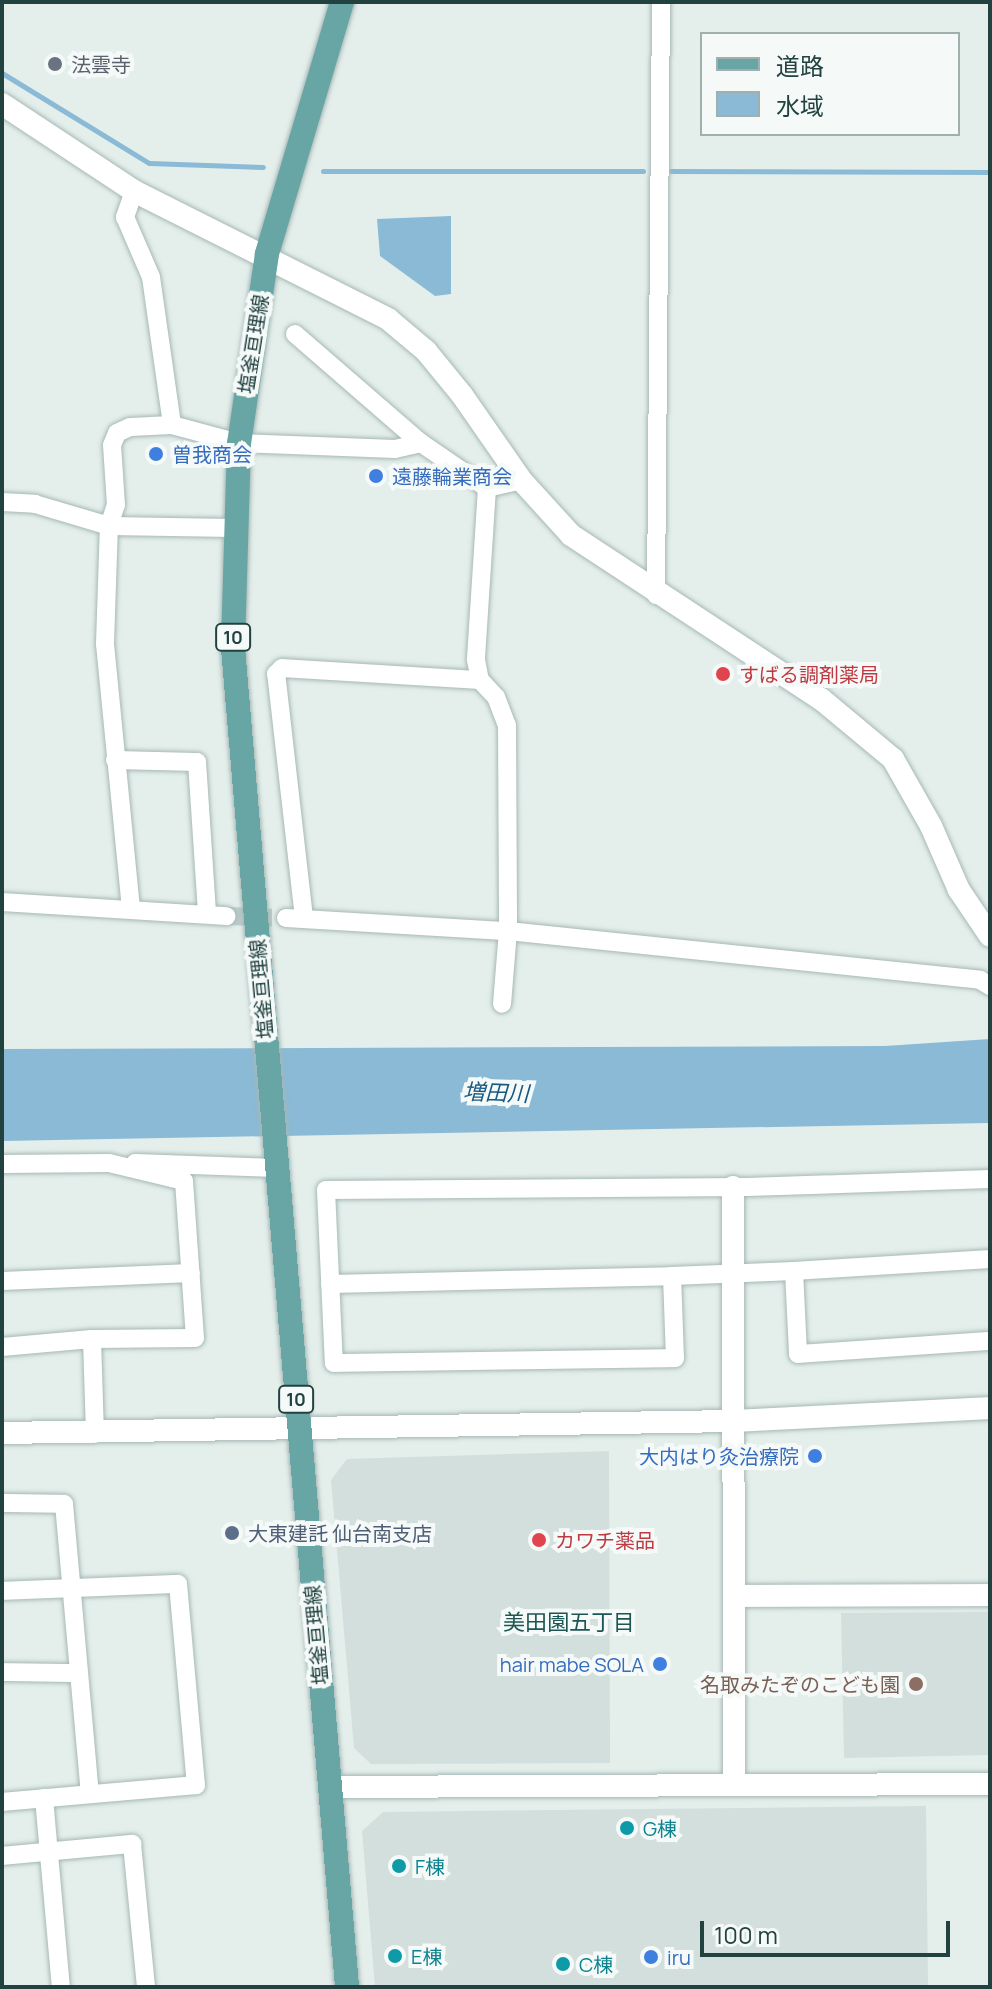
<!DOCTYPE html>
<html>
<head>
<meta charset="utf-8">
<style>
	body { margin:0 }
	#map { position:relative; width:992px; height:1989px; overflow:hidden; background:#e4efec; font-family:Manrope,"Noto Sans JP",sans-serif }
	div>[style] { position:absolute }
	.built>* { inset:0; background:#d2dfdc }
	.water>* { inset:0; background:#8abad6 }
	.stream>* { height:5px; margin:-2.5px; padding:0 2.5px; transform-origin:2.5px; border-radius:2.5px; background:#8abad6 }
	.minor-tunnel>* { height:18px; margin-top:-9px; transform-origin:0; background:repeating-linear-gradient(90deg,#bdccca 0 18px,transparent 0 27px) }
	.roads { filter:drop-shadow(0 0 2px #a6b8b5) drop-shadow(0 0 2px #a6b8b5) }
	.minor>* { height:18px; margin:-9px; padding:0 9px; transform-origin:9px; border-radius:9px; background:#fff }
	.tertiary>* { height:22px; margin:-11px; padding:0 11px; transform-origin:11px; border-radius:11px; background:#fff }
	.primary>* { height:24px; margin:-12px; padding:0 12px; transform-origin:12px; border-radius:12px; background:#67a6a4 }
	.dots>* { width:22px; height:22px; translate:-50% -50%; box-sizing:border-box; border:4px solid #f5faf9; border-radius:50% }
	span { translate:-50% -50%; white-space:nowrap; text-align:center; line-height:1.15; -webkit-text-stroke:8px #f5faf9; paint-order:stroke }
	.shield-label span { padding:2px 6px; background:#f5faf9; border:2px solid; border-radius:6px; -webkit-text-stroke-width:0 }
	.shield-label { font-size:18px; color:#224240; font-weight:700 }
	.worship-label { font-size:20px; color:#5b616d }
	.left { translate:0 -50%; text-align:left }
	.street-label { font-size:20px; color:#224240 }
	.shop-label { font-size:20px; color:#366cbe }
	.right { translate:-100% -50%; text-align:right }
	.health-label { font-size:20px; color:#be3a42 }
	.service-label { font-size:20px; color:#4e5e75 }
	.education-label { font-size:20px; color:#785e54 }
	.culture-label { font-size:20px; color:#0d838f }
	.water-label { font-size:22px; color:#185a82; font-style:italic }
	.neighbourhood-label { font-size:22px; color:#1d5554 }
	.frame { position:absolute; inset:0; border:4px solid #224240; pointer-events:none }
	.legend { position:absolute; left:700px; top:32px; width:260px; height:104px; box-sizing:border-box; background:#f5faf9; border:2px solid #a1b0af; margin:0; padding:10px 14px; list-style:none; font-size:24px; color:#224240 }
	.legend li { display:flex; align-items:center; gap:16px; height:40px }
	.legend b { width:40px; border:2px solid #a1b0af }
	.scale { position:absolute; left:700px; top:1921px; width:250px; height:36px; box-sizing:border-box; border:4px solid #224240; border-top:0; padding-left:10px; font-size:24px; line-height:28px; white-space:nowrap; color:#224240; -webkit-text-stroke:6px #f5faf9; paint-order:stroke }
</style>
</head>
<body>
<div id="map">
	<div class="built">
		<i style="clip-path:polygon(609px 1451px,610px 1763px,371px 1764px,354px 1748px,331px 1480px,347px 1459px)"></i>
		<i style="clip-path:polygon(990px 1612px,990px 1755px,844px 1758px,841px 1613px)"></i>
		<i style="clip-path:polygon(926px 1806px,928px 1987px,375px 1987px,362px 1831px,383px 1812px)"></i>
	</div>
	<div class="water">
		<i style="clip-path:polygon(451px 216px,451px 294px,435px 296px,380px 256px,377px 219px)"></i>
		<i style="clip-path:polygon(990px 1039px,990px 1123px,2px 1141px,2px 1049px,885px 1046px)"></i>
	</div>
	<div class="stream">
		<i style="left:2px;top:73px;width:172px;rotate:31.5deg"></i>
		<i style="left:149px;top:163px;width:114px;rotate:2deg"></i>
		<i style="left:323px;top:171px;width:320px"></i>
		<i style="left:671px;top:171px;width:319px;rotate:0.2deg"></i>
	</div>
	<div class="minor-tunnel">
		<i style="left:227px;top:916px;width:59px;rotate:1.9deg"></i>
	</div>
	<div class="roads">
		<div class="minor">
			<i style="left:134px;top:191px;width:28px;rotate:109deg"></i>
			<i style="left:125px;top:217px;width:65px;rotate:66.6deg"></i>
			<i style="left:151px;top:277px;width:149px;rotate:81.9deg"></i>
			<i style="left:172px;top:425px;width:69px;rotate:15deg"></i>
			<i style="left:239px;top:443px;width:156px;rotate:2.2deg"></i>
			<i style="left:395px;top:449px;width:27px;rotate:-13deg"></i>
			<i style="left:295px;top:334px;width:167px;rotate:40.9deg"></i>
			<i style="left:421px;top:443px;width:80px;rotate:34.3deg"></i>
			<i style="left:487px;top:488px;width:35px;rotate:-13deg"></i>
			<i style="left:487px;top:488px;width:172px;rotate:93.7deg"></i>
			<i style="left:476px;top:660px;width:20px;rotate:79deg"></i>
			<i style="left:480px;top:680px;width:23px;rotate:47deg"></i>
			<i style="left:496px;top:697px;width:30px;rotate:69deg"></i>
			<i style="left:507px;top:725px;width:206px;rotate:89.7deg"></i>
			<i style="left:508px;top:931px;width:73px;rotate:94.7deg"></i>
			<i style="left:2px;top:502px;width:33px;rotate:3deg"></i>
			<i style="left:35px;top:504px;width:77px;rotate:16.6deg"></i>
			<i style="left:109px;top:526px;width:124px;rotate:0.9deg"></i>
			<i style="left:656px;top:595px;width:593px;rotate:-89.52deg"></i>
			<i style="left:115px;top:760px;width:82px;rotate:1.4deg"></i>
			<i style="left:197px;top:762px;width:152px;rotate:86.2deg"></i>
			<i style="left:2px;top:902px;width:225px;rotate:3.6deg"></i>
			<i style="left:131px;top:909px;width:266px;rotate:-95.6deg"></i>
			<i style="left:105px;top:644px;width:118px;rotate:-88.1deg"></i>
			<i style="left:109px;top:526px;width:22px;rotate:-72deg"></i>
			<i style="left:116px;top:505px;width:60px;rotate:-93.8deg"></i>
			<i style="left:112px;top:445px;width:13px;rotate:-67deg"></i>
			<i style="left:117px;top:433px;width:14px;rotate:-25deg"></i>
			<i style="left:130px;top:427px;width:42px;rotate:-2.7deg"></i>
			<i style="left:286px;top:918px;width:222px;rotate:3.4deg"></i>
			<i style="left:508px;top:931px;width:475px;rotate:5.9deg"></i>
			<i style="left:980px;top:980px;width:12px;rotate:31deg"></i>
			<i style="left:304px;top:918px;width:246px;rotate:-96.5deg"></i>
			<i style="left:276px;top:674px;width:8px;rotate:-45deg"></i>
			<i style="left:282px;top:668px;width:198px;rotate:3.5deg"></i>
			<i style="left:135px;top:1163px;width:141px;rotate:2deg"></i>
			<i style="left:2px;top:1164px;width:107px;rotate:-0.5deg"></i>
			<i style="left:109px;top:1163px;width:77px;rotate:13.5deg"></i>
			<i style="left:184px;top:1181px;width:157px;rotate:86deg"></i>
			<i style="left:195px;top:1338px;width:103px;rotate:179.4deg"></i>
			<i style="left:92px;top:1339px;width:95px;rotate:88.2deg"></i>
			<i style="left:990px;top:1179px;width:243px;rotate:178.1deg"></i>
			<i style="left:747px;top:1187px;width:421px;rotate:179.6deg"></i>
			<i style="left:326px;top:1190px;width:173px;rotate:87.4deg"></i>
			<i style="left:334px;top:1363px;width:341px;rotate:-0.8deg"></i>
			<i style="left:675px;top:1358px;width:82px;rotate:-92.1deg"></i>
			<i style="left:672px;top:1276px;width:122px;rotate:-2.3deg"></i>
			<i style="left:794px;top:1271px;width:83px;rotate:87.2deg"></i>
			<i style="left:798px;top:1354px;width:192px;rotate:-3.9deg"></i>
			<i style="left:794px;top:1271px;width:196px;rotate:-3.5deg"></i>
			<i style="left:2px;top:1281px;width:189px;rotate:-2.4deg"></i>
			<i style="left:330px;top:1284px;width:342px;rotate:-1.3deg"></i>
			<i style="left:2px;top:1347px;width:90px;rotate:-5.1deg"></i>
			<i style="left:2px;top:1503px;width:62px;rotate:0.9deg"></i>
			<i style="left:64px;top:1504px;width:291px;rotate:84.9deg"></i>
			<i style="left:2px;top:1591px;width:176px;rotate:-2.3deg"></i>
			<i style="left:178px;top:1584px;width:202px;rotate:84.9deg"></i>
			<i style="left:196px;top:1785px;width:195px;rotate:175deg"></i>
			<i style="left:2px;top:1672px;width:76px;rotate:0.8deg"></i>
			<i style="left:44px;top:1798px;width:190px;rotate:84.9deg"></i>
			<i style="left:2px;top:1856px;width:131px;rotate:-5.3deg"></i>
			<i style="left:132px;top:1844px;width:144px;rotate:84.4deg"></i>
		</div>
		<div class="tertiary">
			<i style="left:2px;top:104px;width:158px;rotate:33.4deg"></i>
			<i style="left:134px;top:191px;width:284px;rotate:26.7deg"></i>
			<i style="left:388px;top:319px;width:50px;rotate:40.1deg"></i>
			<i style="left:426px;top:351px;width:57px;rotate:50.7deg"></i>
			<i style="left:462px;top:395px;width:103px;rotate:55.2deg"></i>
			<i style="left:521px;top:480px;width:74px;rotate:47.7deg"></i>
			<i style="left:571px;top:535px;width:299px;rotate:33.3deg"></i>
			<i style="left:821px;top:699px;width:94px;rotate:39.8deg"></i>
			<i style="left:893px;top:759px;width:77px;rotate:60.4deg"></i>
			<i style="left:931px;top:826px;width:70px;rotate:66.4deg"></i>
			<i style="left:959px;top:890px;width:55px;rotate:56deg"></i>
			<i style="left:733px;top:1187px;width:598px;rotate:89.9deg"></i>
			<i style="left:2px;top:1433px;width:733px;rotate:-0.94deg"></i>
			<i style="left:735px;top:1421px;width:255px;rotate:-2.9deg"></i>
			<i style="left:737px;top:1596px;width:253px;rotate:-0.2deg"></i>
			<i style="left:329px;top:1787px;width:661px;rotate:-0.26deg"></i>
		</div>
		<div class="primary">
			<i style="left:342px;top:2px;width:263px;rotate:106.6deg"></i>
			<i style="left:267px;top:254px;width:191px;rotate:98.4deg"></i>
			<i style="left:239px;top:443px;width:205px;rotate:91.7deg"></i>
			<i style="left:233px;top:648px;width:1344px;rotate:85.13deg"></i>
		</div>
	</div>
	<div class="dots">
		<i style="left:55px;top:64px;background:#6b7280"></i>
		<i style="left:156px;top:454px;background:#3f7fe0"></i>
		<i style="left:376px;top:476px;background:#3f7fe0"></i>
		<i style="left:723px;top:674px;background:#e0444e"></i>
		<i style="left:815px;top:1456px;background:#3f7fe0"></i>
		<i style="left:232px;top:1533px;background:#5c6f8a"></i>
		<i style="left:539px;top:1540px;background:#e0444e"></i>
		<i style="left:660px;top:1664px;background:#3f7fe0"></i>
		<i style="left:916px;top:1684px;background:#8d6e63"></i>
		<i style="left:627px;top:1828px;background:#0f9aa8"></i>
		<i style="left:399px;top:1866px;background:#0f9aa8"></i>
		<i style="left:395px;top:1956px;background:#0f9aa8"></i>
		<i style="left:651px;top:1957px;background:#3f7fe0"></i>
		<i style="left:563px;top:1964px;background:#0f9aa8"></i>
	</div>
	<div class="shield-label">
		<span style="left:233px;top:637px">10</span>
		<span style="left:296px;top:1399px">10</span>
	</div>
	<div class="worship-label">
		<span class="left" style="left:71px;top:64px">法雲寺</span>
	</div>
	<div class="street-label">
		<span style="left:253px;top:344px;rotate:-81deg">塩釜亘理線</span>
		<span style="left:261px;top:989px;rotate:-95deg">塩釜亘理線</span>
		<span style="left:316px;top:1635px;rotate:-95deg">塩釜亘理線</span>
	</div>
	<div class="shop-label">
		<span class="left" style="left:172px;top:454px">曽我商会</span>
		<span class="left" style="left:392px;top:476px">遠藤輪業商会</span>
		<span class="right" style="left:799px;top:1456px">大内はり灸治療院</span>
		<span class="right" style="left:644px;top:1664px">hair mabe SOLA</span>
		<span class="left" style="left:667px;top:1957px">iru</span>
	</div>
	<div class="health-label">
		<span class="left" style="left:739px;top:674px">すばる調剤薬局</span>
		<span class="left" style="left:555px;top:1540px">カワチ薬品</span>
	</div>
	<div class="service-label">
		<span class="left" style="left:248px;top:1533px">大東建託 仙台南支店</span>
	</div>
	<div class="education-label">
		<span class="right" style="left:900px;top:1684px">名取みたぞのこども園</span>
	</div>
	<div class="culture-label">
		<span class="left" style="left:643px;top:1828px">G棟</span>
		<span class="left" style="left:415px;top:1866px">F棟</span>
		<span class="left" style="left:411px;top:1956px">E棟</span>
		<span class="left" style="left:579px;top:1964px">C棟</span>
	</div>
	<div class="water-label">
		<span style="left:496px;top:1093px;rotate:2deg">増田川</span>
	</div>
	<div class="neighbourhood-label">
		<span style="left:569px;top:1623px">美田園五丁目</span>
	</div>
	<div class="frame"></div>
	<ul class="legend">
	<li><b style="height:10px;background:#67a6a4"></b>道路</li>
	<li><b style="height:22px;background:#8abad6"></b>水域</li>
	</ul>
	<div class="scale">100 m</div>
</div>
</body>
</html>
